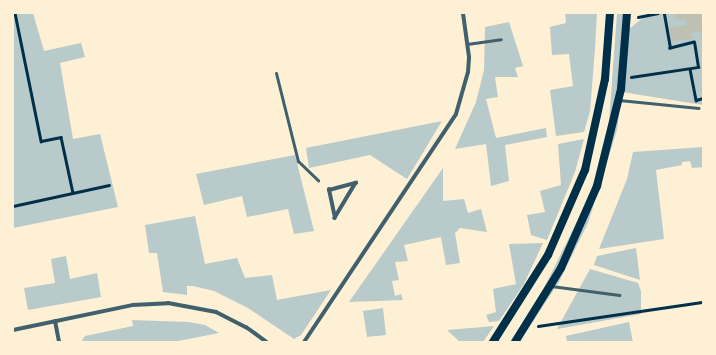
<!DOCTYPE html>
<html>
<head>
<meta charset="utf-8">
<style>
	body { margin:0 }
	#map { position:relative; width:716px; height:355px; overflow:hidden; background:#fdf0d5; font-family:"Alegreya Sans",sans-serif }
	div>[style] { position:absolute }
	.green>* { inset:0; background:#b9caca }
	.building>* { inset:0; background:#bec0b2 }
	.path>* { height:2.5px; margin:-1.25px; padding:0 1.25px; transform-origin:1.25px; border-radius:1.25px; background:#003049 }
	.service>* { height:3px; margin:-1.5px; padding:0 1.5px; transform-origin:1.5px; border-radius:1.5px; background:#3f606c }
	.pedestrian>* { height:3.5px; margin:-1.75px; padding:0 1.75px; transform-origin:1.75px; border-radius:1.75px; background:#3f606c }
	.minor>* { height:4px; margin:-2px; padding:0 2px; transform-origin:2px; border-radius:2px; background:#3f606c }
	.secondary>* { height:8px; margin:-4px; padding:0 4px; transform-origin:4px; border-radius:4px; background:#003049 }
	span { translate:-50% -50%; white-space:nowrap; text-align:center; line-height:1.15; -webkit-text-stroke:4px #fdf0d5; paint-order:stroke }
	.frame { position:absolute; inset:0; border:14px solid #fdf0d5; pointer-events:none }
</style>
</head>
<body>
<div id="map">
	<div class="green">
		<i style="clip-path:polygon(13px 13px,33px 13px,44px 51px,81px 43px,85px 57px,60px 63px,73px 139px,100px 134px,118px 207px,13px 228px)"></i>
		<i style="clip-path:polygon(565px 13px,597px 13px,595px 49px,590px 111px,584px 132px,556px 136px,550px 90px,573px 86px,569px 54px,552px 55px,550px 27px,566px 23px)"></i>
		<i style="clip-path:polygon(617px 13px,626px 13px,625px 32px,649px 13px,703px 13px,703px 105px,622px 92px,617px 130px,588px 223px,559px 282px,543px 306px,520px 342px,510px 342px,544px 288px,591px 193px,609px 122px)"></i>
		<i style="clip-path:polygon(509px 22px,523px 66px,515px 68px,518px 77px,495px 77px,498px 97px,486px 99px,496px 138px,546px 128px,547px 137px,505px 145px,509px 181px,491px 186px,486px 144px,455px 149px,476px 102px,484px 70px,485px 27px)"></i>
		<i style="clip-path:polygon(442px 121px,407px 179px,370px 155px,309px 168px,306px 148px)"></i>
		<i style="clip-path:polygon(584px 139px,575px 172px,547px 240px,531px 235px,527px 215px,545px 212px,540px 191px,561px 185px,558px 144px)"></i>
		<i style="clip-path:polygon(703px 147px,703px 167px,692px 168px,690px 161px,682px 162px,682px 165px,656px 170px,664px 239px,599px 249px,627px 179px,633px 152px)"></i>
		<i style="clip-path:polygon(295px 155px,314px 231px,294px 234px,288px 209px,247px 217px,242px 196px,204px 205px,196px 174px)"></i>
		<i style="clip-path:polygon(443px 168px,443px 201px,464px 199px,468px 213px,481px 209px,487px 232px,460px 228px,455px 233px,460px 263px,446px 265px,441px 237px,404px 245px,408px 261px,395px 262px,399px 280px,392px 281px,395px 296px,401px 294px,403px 300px,349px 302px)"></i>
		<i style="clip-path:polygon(195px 216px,205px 264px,237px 258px,245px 278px,272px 275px,277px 300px,331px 290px,301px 335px,294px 339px,248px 308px,214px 291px,193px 286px,187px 286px,187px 295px,163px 292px,157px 253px,149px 253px,145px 225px)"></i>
		<i style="clip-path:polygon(543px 243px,524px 284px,499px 321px,489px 322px,486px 315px,496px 312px,493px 289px,516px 284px,509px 244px)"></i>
		<i style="clip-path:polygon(636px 248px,640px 280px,594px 265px,597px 256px)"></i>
		<i style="clip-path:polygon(66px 256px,70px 279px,97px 273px,101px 297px,28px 310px,24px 288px,55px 283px,51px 259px)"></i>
		<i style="clip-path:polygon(590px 269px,638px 283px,641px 291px,641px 314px,557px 329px)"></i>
		<i style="clip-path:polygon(383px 308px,386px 335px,367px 337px,363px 311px)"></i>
		<i style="clip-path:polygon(132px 320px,188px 322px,205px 325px,219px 333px,173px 342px,81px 342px,85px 336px,133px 326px)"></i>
		<i style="clip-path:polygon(629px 322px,633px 342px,567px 342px,566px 336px)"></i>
		<i style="clip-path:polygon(494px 326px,483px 342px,460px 342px,447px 330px)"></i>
	</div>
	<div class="building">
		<i style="clip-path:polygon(673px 13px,703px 13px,703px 43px,700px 31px,691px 33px,693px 39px,672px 41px,669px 28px,687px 25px,686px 19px,677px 20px)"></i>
	</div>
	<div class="path">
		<i style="left:15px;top:13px;width:131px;rotate:78.5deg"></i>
		<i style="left:41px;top:141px;width:20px;rotate:-11deg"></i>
		<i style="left:61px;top:137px;width:57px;rotate:77.9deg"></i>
		<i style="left:638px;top:17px;width:20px;rotate:-11deg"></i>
		<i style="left:690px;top:69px;width:32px;rotate:79deg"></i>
		<i style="left:696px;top:100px;width:7px;rotate:-16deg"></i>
		<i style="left:631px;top:77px;width:68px;rotate:-8.5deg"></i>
		<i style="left:698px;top:67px;width:25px;rotate:-99deg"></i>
		<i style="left:694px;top:42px;width:25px;rotate:166deg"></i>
		<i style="left:670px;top:48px;width:36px;rotate:-100deg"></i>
		<i style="left:13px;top:206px;width:98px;rotate:-12.3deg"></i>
		<i style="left:538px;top:326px;width:167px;rotate:-8.3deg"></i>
	</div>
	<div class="service">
		<i style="left:467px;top:44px;width:34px;rotate:-8deg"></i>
		<i style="left:276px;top:73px;width:91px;rotate:76deg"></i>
		<i style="left:298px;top:161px;width:28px;rotate:44deg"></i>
		<i style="left:619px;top:100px;width:80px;rotate:5.7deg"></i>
		<i style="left:551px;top:286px;width:69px;rotate:7.5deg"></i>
	</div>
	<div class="pedestrian">
		<i style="left:356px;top:183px;width:41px;rotate:121deg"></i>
		<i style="left:335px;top:218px;width:29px;rotate:-102deg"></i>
		<i style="left:329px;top:190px;width:28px;rotate:-15deg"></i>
	</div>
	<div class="minor">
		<i style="left:55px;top:321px;width:21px;rotate:79deg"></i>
		<i style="left:13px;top:330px;width:123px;rotate:-11.8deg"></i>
		<i style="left:133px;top:305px;width:35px;rotate:-3deg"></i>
		<i style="left:168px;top:303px;width:49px;rotate:10.6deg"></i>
		<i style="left:216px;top:312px;width:34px;rotate:27deg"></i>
		<i style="left:246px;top:327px;width:26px;rotate:36deg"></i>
		<i style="left:304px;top:342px;width:274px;rotate:-56.3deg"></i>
		<i style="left:456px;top:114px;width:44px;rotate:-74.1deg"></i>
		<i style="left:468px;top:72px;width:15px;rotate:-86deg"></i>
		<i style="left:469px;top:57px;width:44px;rotate:-97.8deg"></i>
	</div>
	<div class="secondary">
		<i style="left:493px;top:342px;width:103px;rotate:-57.7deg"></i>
		<i style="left:548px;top:255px;width:93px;rotate:-66.5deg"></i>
		<i style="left:585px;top:170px;width:93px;rotate:-77.6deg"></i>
		<i style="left:605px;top:79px;width:66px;rotate:-85.7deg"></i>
		<i style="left:515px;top:342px;width:87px;rotate:-58.1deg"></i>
		<i style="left:561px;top:268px;width:90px;rotate:-66.3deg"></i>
		<i style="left:597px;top:186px;width:100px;rotate:-76.1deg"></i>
		<i style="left:621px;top:89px;width:76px;rotate:-85.5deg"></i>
	</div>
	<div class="frame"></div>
</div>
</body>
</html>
